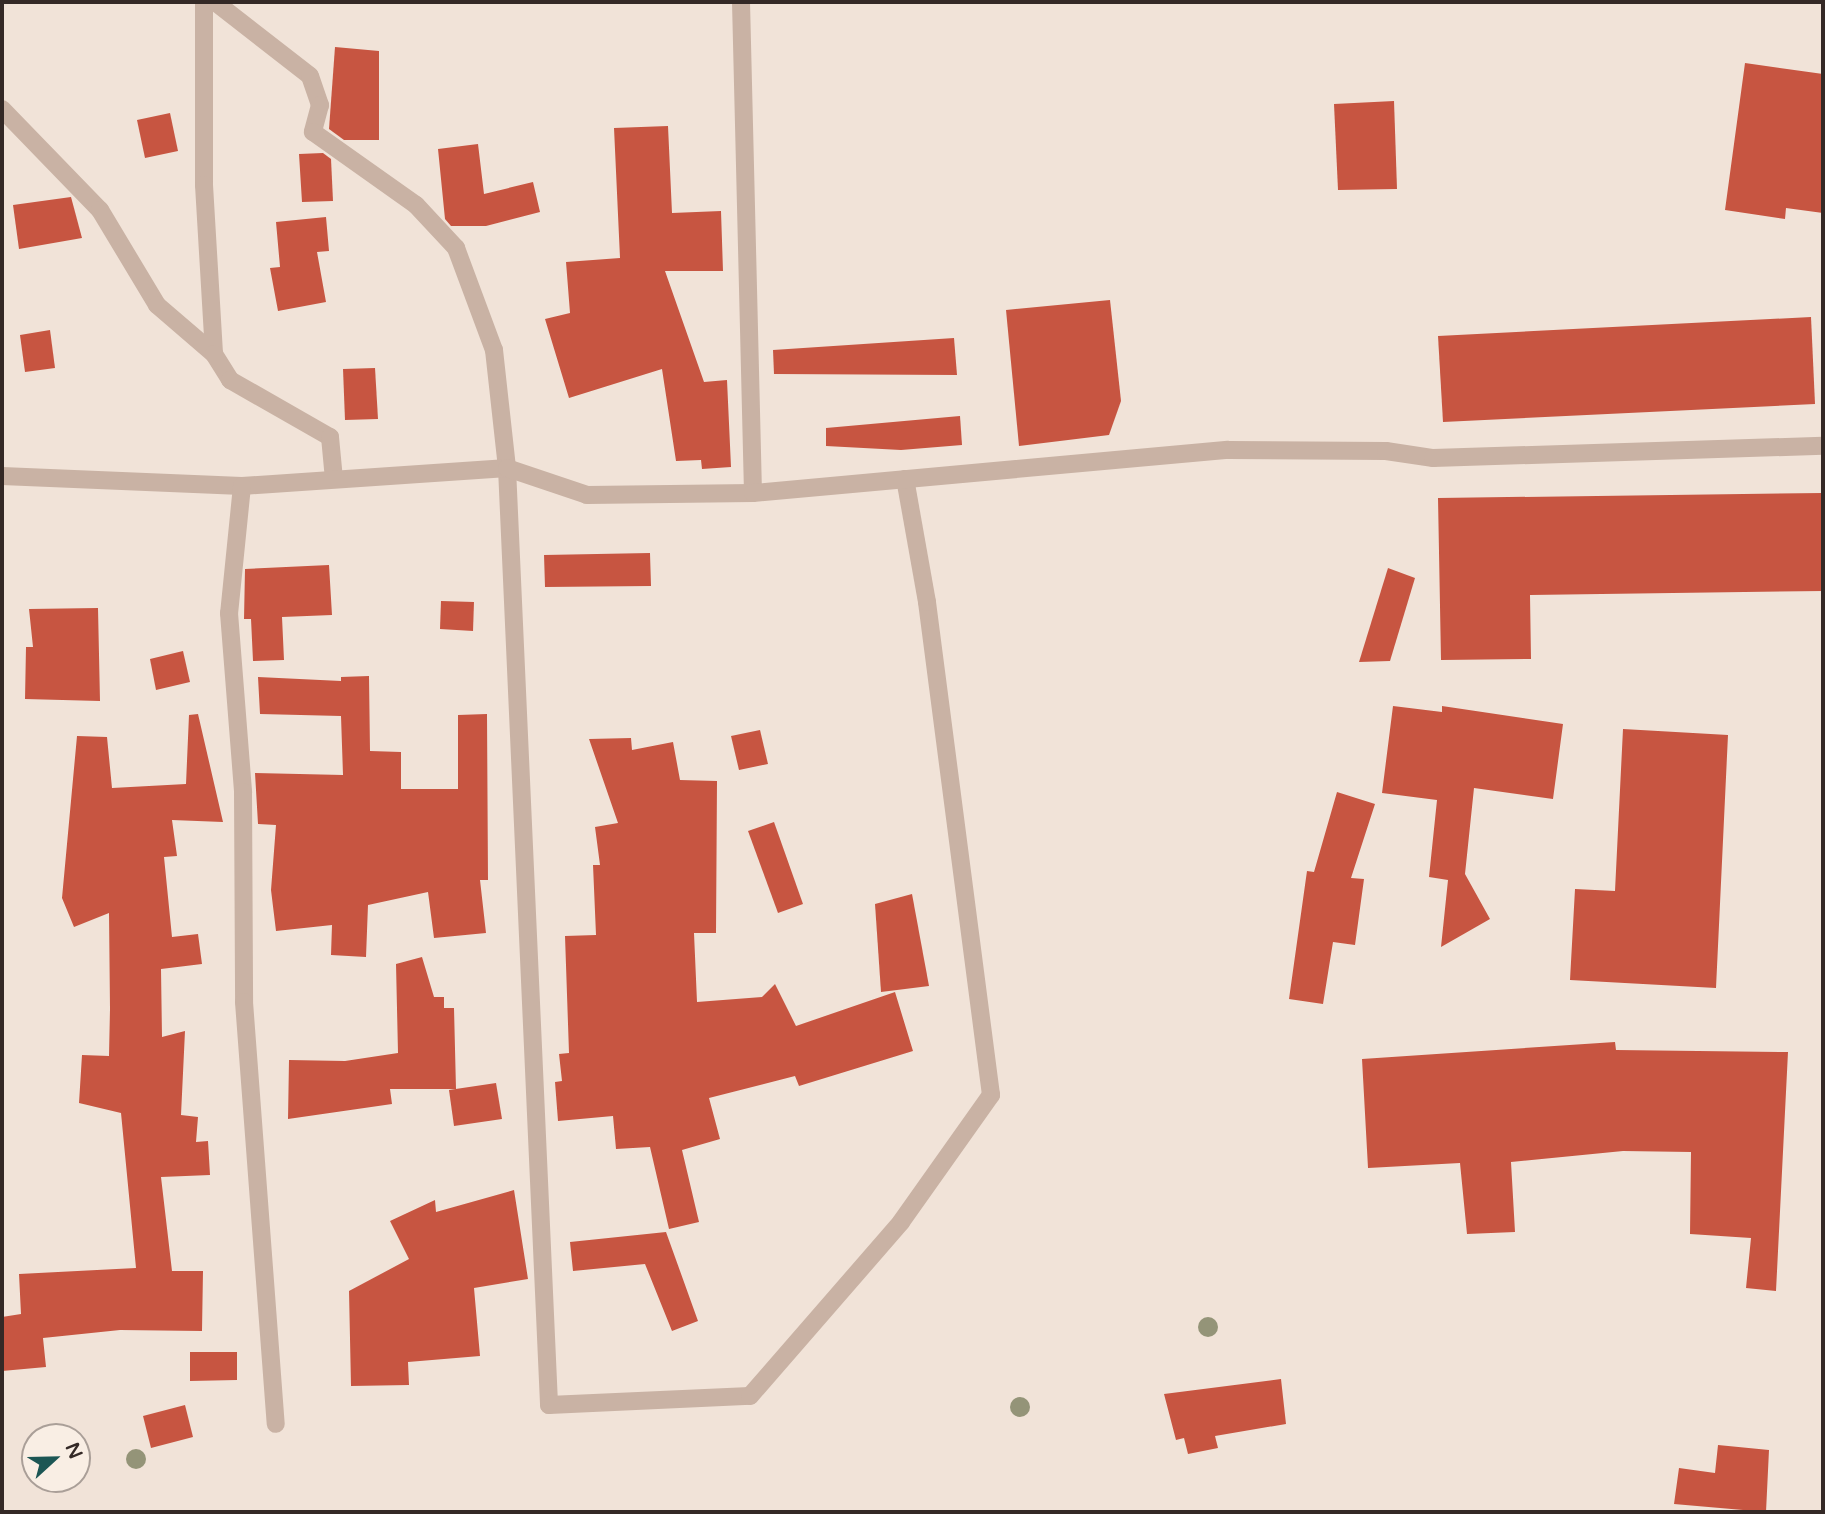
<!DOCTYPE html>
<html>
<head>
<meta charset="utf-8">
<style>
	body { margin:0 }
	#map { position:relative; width:1825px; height:1514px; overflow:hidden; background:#f1e3d8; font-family:"Varela Round",sans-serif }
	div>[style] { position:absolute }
	.building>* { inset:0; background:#c75541 }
	.minor>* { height:18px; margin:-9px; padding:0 9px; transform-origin:9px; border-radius:9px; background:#c9b2a4 }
	.trees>* { width:20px; height:20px; margin:-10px; border-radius:50%; background:#949478 }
	span { translate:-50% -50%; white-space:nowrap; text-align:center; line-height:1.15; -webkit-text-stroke:5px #f9eee4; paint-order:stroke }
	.frame { position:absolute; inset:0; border:4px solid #342926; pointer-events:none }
	.north { position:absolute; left:21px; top:1423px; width:70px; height:70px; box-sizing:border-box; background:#f9eee4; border:2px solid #aa9f98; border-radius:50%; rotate:68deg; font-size:19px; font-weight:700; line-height:28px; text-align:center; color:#342926 }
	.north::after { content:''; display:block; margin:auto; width:24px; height:32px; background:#1c5654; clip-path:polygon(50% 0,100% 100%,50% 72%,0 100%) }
</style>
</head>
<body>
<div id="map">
	<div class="building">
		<i style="clip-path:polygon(335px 47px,379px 51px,379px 140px,344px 140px,329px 129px)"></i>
		<i style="clip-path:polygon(1745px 63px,1823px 74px,1823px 213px,1786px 208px,1785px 219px,1725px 210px)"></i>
		<i style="clip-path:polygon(1394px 101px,1397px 189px,1338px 190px,1334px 104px)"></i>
		<i style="clip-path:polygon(170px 113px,178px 151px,145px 158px,137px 120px)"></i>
		<i style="clip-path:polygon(668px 126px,672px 213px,721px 211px,723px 271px,665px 271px,704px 382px,727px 380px,731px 467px,702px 469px,701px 460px,676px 461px,662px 369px,569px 398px,545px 319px,570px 313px,566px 262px,620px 258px,614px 128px)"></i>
		<i style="clip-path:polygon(478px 144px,484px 194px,533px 182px,540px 212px,486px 226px,451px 226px,445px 219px,438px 149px)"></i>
		<i style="clip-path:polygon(323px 153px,331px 159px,333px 201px,302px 202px,299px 154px)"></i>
		<i style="clip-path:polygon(71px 197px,82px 238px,19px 249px,13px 205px)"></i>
		<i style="clip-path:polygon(326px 217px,329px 251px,317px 252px,326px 302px,278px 311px,270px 268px,280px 267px,276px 222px)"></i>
		<i style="clip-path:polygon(1110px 300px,1121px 401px,1109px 435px,1019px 446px,1006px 310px)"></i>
		<i style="clip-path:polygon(1811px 317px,1815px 404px,1443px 422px,1438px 336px)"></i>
		<i style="clip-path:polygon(50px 330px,55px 368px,25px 372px,20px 335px)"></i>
		<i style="clip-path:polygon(954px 338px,957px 375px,774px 374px,773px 350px)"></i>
		<i style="clip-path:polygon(375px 368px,378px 419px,345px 420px,343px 369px)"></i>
		<i style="clip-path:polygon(960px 416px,962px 445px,901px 450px,826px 446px,826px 428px)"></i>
		<i style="clip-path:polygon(1823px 493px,1823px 591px,1530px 595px,1531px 659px,1441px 660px,1438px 498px)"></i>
		<i style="clip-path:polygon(650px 553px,651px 586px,545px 587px,544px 555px)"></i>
		<i style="clip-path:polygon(329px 565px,332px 615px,282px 617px,284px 660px,253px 661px,251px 619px,244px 619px,245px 569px)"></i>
		<i style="clip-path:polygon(1388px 568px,1415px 578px,1390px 661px,1359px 662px)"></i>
		<i style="clip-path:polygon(441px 601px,474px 602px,473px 631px,440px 629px)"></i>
		<i style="clip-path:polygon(98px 608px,100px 701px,25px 699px,26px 647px,33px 647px,29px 609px)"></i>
		<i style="clip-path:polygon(183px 651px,190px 682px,156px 690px,150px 659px)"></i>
		<i style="clip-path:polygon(369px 676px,370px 751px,401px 752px,401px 789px,458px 789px,458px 715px,487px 714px,488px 880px,480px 880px,486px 933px,434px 938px,428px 892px,368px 905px,366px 957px,331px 955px,332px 925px,276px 931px,271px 890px,276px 825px,258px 824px,255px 773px,343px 775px,341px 716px,260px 714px,258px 677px,341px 681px,341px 677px)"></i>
		<i style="clip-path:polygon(1393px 706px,1442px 712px,1442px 706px,1563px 724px,1553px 799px,1474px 788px,1465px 874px,1490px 919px,1441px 947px,1448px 880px,1429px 877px,1437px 800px,1382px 793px)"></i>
		<i style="clip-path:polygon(198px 714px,223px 822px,172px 820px,177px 856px,164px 857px,172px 937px,198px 934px,202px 964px,161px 969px,162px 1037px,185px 1031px,181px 1115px,198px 1117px,196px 1142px,208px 1141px,210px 1175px,161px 1177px,172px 1271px,203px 1271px,202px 1331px,120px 1330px,43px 1338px,46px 1367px,2px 1371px,2px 1317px,21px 1314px,19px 1274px,136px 1268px,121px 1113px,79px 1103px,82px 1055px,109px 1056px,110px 1009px,109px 913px,74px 927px,62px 898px,77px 736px,107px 737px,112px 788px,186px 784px,189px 715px)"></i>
		<i style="clip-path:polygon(1623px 729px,1728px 735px,1716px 988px,1570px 980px,1575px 889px,1615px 891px)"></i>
		<i style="clip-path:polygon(760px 730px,768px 764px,739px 770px,731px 736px)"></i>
		<i style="clip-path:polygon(631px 738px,632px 750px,673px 742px,680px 780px,717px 781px,716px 933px,694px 933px,697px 1002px,762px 997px,775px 984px,796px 1026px,895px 992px,913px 1051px,799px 1086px,795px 1076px,709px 1098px,720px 1139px,682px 1150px,699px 1222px,669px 1229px,650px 1147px,616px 1149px,613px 1116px,558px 1121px,555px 1082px,562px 1081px,559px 1054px,569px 1053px,565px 936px,596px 935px,593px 865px,600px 865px,595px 827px,618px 823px,589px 739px)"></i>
		<i style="clip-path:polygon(1337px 792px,1375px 804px,1351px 878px,1364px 879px,1355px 945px,1333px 942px,1323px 1004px,1289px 999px,1307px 871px,1314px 872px)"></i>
		<i style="clip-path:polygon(774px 822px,803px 904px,778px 913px,748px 831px)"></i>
		<i style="clip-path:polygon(912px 894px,929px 986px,881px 992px,875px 904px)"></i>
		<i style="clip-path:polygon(422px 957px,434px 997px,444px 997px,444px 1008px,454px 1008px,456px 1089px,390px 1089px,392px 1104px,288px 1119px,289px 1060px,345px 1061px,398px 1053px,396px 964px)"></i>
		<i style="clip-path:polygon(1615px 1042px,1616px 1050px,1788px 1052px,1776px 1291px,1746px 1288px,1751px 1238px,1690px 1234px,1691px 1152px,1623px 1151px,1511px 1162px,1515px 1232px,1467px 1234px,1460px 1163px,1368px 1168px,1362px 1059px)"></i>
		<i style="clip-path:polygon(496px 1083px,502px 1119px,454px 1126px,449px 1090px)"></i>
		<i style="clip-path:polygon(514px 1190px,528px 1279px,474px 1288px,480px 1356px,408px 1362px,409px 1385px,351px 1386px,349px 1291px,409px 1259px,390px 1221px,435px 1200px,436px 1212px)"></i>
		<i style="clip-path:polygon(666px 1232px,698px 1321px,672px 1331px,645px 1264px,573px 1271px,570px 1242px)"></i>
		<i style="clip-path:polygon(190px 1352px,237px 1352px,237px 1380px,190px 1381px)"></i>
		<i style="clip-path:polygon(1281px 1379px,1286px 1424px,1215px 1436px,1218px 1448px,1188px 1454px,1184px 1438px,1176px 1440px,1164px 1394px)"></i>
		<i style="clip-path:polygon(185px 1405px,193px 1437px,151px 1448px,143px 1416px)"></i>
		<i style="clip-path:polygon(1718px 1445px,1769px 1450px,1766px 1512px,1674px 1504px,1679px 1468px,1715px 1473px)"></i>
	</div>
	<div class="minor">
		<i style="left:204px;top:2px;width:183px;rotate:90deg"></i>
		<i style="left:204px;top:185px;width:169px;rotate:86.6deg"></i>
		<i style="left:215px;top:2px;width:120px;rotate:37.9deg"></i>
		<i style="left:310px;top:76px;width:31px;rotate:71deg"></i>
		<i style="left:320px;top:105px;width:28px;rotate:105deg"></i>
		<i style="left:313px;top:132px;width:126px;rotate:35.3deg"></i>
		<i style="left:416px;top:205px;width:59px;rotate:47.1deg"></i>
		<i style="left:456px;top:248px;width:109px;rotate:69.6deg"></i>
		<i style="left:494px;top:350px;width:119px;rotate:83.7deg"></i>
		<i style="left:507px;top:468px;width:938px;rotate:87.43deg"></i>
		<i style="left:549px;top:1405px;width:201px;rotate:-2.6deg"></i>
		<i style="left:750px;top:1396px;width:230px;rotate:-49deg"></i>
		<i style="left:901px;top:1222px;width:156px;rotate:-54.7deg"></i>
		<i style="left:991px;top:1095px;width:497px;rotate:-97.4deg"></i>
		<i style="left:927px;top:602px;width:125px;rotate:-100.1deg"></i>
		<i style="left:741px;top:2px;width:491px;rotate:88.6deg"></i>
		<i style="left:2px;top:109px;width:141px;rotate:45.9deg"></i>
		<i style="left:100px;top:210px;width:111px;rotate:59deg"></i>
		<i style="left:157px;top:305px;width:75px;rotate:40.7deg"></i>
		<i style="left:214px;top:354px;width:31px;rotate:58deg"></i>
		<i style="left:230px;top:380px;width:115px;rotate:29.7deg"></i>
		<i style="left:330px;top:437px;width:42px;rotate:84.6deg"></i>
		<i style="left:2px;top:476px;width:240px;rotate:2.4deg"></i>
		<i style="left:242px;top:486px;width:266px;rotate:-3.9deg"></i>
		<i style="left:507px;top:468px;width:84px;rotate:18.6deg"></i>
		<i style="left:587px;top:495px;width:166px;rotate:-0.7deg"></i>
		<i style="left:753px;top:493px;width:477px;rotate:-5.2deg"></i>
		<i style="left:1228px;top:450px;width:158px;rotate:0.4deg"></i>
		<i style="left:1386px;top:451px;width:48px;rotate:8.5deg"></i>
		<i style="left:1433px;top:458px;width:390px;rotate:-1.8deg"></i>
		<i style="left:242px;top:486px;width:128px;rotate:95.8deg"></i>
		<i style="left:229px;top:613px;width:180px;rotate:85.5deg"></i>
		<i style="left:243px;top:792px;width:210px;rotate:89.7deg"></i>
		<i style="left:244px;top:1002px;width:423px;rotate:85.7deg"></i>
	</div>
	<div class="trees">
		<i style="left:1208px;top:1327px"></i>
		<i style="left:1020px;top:1407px"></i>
		<i style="left:136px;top:1459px"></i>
	</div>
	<div class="frame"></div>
	<div class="north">N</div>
</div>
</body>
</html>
